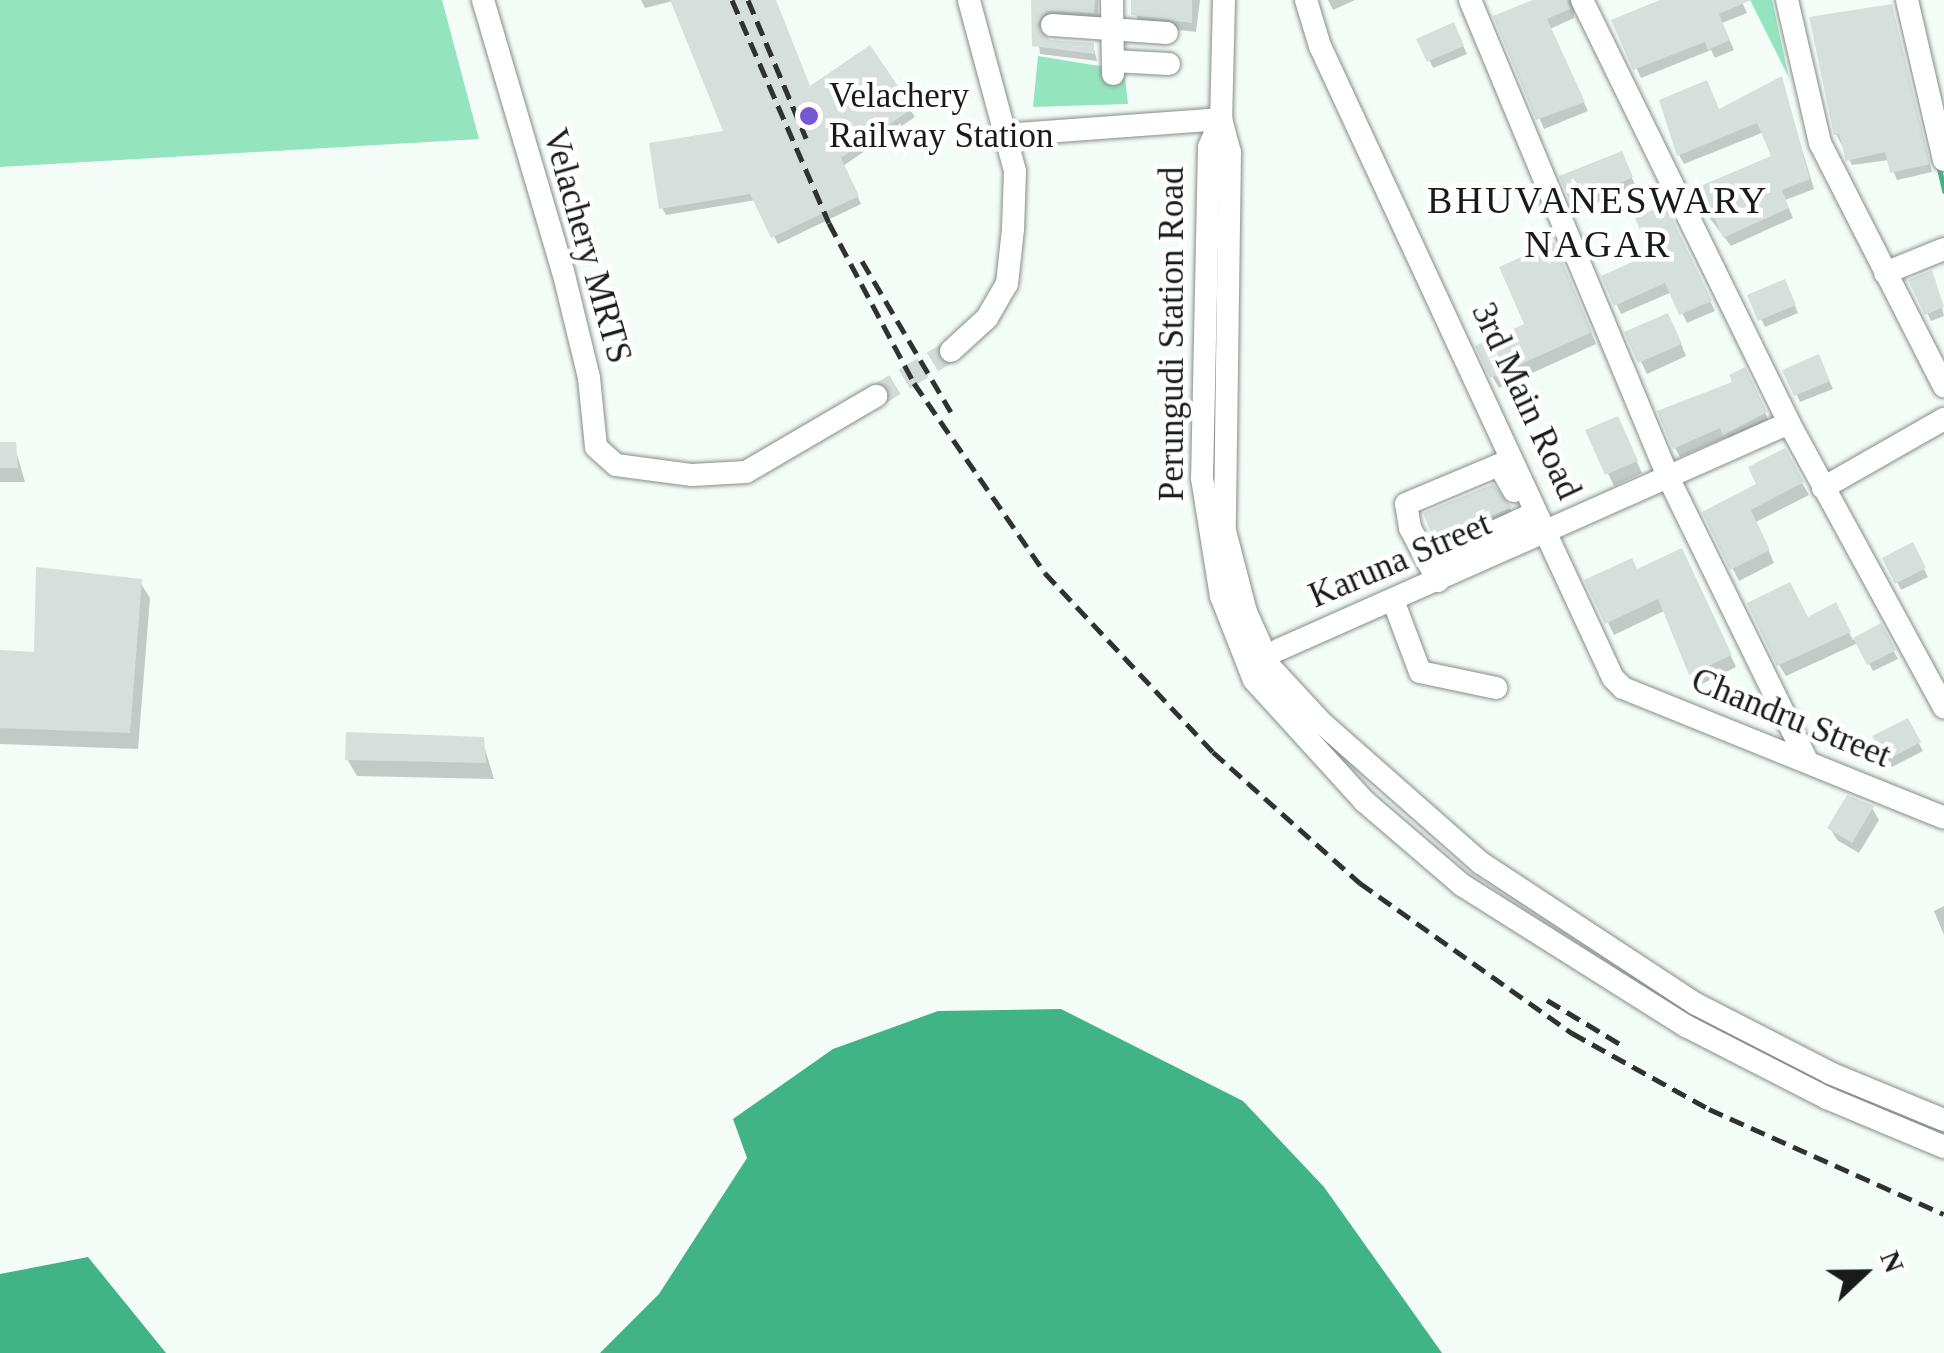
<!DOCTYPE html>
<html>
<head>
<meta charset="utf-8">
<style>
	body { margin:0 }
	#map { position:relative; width:1944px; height:1353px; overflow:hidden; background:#f4fcf8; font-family:"Times New Roman",serif }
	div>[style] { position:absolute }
	.green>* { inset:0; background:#95e4c0 }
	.water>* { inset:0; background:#40b387 }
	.shadow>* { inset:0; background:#0003 }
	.stream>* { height:5px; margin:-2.5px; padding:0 2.5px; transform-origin:2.5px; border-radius:2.5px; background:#40b387 }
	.building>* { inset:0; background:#d6dfdb }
	.minor-tunnel>* { height:22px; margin-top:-11px; transform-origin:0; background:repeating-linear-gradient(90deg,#d3dad7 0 22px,transparent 0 33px) }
	.roads { filter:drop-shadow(0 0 2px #868d89) drop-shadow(0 0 2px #868d89) }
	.minor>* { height:22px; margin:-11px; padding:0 11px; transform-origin:11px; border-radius:11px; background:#fff }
	.rail>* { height:5px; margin-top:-2.5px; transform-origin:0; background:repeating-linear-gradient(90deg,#2f3230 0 15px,transparent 0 23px) }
	.dots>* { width:28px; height:28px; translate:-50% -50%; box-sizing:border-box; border:5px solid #fff; border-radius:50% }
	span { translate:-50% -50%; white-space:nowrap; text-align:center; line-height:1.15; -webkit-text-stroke:9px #fff; paint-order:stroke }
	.poi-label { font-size:35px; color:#181b19 }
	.left { translate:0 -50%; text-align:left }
	.street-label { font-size:35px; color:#181b19 }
	.neighbourhood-label { font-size:38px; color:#181b19; letter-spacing:2.5px }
	.north { position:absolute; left:1814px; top:1223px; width:100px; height:100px; -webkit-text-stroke:8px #fff; paint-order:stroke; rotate:68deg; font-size:28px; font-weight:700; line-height:40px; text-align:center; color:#181b19 }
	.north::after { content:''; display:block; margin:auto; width:35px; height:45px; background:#181b19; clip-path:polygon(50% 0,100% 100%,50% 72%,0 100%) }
</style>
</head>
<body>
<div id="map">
	<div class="green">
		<i style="clip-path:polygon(0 0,442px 0,479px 139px,0 167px)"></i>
		<i style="clip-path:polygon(1750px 0,1772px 0,1789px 78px)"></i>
		<i style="clip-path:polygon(1038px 56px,1124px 70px,1128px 104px,1033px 107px)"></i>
	</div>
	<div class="water">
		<i style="clip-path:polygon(1061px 1009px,1243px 1101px,1324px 1187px,1442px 1353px,600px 1353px,659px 1294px,747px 1158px,733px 1119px,833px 1049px,938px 1011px)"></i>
		<i style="clip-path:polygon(88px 1257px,166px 1353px,0 1353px,0 1274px)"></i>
	</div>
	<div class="shadow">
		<i style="clip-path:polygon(641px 0,775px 0,810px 89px,869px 48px,915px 117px,843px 166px,861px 204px,778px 244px,756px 200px,666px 215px,662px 208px,726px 133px,673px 1px,645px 8px)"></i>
		<i style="clip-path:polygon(1034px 0,1098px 0,1098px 20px,1057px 17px,1040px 32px,1044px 40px,1093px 45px,1097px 61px,1040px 54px)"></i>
		<i style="clip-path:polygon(1133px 0,1200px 0,1196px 32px,1139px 25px)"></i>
		<i style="clip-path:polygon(1328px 0,1355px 0,1333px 10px)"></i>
		<i style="clip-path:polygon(1539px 0,1574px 0,1574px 18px,1550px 29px,1588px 111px,1544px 129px,1496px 17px)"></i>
		<i style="clip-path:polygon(1667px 0,1741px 0,1747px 13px,1722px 23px,1734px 50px,1715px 58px,1711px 50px,1641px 78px,1615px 21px)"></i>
		<i style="clip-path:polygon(1891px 6px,1932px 172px,1897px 180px,1889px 160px,1852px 165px,1836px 134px)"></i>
		<i style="clip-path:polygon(1457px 33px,1467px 54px,1433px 68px,1420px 40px)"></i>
		<i style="clip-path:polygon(1781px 79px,1814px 189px,1785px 200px,1793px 218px,1731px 246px,1705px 212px,1774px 157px,1764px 132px,1684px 164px,1679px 155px,1720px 112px)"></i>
		<i style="clip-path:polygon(1625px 162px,1635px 185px,1578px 212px,1563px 178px)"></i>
		<i style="clip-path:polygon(1669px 216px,1715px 311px,1687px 323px,1672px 292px,1621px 314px,1604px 277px,1654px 255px)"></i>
		<i style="clip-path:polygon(1560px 257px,1596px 344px,1499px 388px,1492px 376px,1527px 325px)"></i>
		<i style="clip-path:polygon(1935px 280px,1944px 316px,1931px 321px,1911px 281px)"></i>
		<i style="clip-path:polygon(1788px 289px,1798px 313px,1765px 327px,1750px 296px)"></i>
		<i style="clip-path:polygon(1674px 327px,1686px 356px,1647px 374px,1627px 333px)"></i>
		<i style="clip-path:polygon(1822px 365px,1833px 389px,1800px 402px,1786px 371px)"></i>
		<i style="clip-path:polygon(1750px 380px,1770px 423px,1731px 444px,1727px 437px,1680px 457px,1675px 448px)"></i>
		<i style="clip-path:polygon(1588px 431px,1623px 431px,1642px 473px,1614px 486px)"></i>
		<i style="clip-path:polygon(0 444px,14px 444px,25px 482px,0 482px)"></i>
		<i style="clip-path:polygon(1784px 451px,1809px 495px,1756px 522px,1774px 563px,1739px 581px,1705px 513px,1760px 485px)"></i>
		<i style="clip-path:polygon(1509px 507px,1518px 522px,1446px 557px,1426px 515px)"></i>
		<i style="clip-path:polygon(1912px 545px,1928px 577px,1901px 590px,1886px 559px)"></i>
		<i style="clip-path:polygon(1688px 563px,1736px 667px,1698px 686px,1666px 610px,1614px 635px,1588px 582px)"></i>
		<i style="clip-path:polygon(140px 582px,150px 598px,138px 749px,0 744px,0 652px,36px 654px)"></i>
		<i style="clip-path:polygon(1835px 606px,1853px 640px,1880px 626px,1898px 659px,1873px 671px,1858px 643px,1786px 676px,1779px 665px,1807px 620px)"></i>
		<i style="clip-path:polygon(1907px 721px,1923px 751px,1892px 767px,1876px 737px)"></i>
		<i style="clip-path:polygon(482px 739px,494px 779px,357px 776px,347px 759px)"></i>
		<i style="clip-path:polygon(1872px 808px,1879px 820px,1859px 853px,1837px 840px,1830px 828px)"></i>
		<i style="clip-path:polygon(1944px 906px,1944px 935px,1934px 911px)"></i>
	</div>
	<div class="stream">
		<i style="left:1938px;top:164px;width:28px;rotate:77deg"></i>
	</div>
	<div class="building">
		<i style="clip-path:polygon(670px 0,776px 0,810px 86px,870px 45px,913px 108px,841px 158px,859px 196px,771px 238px,750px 194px,659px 209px,649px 143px,723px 131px)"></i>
		<i style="clip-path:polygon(1031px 0,1095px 0,1094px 13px,1046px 11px,1037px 25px,1050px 40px,1094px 43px,1094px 54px,1032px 46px)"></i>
		<i style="clip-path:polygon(1131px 0,1192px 0,1192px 23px,1131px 15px)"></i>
		<i style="clip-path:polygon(1533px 0,1567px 0,1570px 9px,1547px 19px,1585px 102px,1536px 120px,1493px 16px)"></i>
		<i style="clip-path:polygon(1660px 0,1751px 0,1719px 14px,1730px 40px,1708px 50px,1705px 42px,1633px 70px,1611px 20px)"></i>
		<i style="clip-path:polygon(1892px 4px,1930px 164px,1890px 173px,1885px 152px,1846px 161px,1839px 134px,1834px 135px,1809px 17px)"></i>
		<i style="clip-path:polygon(1454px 22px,1464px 46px,1427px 62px,1416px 39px)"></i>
		<i style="clip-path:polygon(1782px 76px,1810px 179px,1782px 190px,1789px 208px,1723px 238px,1711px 209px,1703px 213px,1691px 190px,1771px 156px,1757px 123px,1677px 156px,1659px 100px,1707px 80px,1719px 109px)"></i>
		<i style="clip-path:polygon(1622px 151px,1633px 177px,1572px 206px,1559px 176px)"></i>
		<i style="clip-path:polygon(1665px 204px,1712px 301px,1679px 315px,1665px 283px,1614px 306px,1601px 276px,1650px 254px,1635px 218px)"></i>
		<i style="clip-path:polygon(1554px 242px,1592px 332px,1490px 378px,1475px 346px,1524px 324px,1499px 267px)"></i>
		<i style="clip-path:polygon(1932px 270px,1944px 307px,1925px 315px,1908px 280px)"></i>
		<i style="clip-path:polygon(1785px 279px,1796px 305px,1758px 321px,1747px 295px)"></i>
		<i style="clip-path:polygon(1668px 313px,1682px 344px,1638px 363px,1624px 332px)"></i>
		<i style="clip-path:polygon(1819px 354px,1830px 381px,1794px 396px,1782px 370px)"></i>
		<i style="clip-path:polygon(1745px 367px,1767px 412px,1723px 435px,1720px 428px,1673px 449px,1657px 411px,1732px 382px,1729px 375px)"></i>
		<i style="clip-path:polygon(1618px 416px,1638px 461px,1605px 475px,1585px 430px)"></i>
		<i style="clip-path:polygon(0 442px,16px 442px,18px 468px,0 468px)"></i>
		<i style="clip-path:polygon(1785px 448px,1804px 482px,1751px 510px,1770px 550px,1730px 570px,1702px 512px,1756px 484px,1748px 467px)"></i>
		<i style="clip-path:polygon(1493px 484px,1512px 507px,1435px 542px,1423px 513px)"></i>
		<i style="clip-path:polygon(1913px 542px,1926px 568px,1895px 584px,1882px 558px)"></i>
		<i style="clip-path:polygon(1682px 548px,1732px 655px,1689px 675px,1658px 599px,1605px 624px,1584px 580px,1632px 558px,1637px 569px)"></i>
		<i style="clip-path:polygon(36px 567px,142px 579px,130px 733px,0 728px,0 650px,34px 652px)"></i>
		<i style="clip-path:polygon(1790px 582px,1808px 617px,1836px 602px,1851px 632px,1777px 666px,1747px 603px)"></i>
		<i style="clip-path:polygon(1881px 623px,1896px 650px,1867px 665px,1853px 638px)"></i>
		<i style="clip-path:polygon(1908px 718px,1921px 742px,1885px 761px,1872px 736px)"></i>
		<i style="clip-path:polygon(346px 732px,484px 737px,486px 763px,345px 760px)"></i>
		<i style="clip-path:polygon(1847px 795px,1874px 806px,1852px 843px,1827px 828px)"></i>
	</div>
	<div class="minor-tunnel">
		<i style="left:876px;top:396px;width:87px;rotate:-31deg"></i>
	</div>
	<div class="roads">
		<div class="minor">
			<i style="left:483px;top:0;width:283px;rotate:73.6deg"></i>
			<i style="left:563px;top:271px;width:110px;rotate:76.3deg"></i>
			<i style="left:589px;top:378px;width:69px;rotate:84.2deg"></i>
			<i style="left:596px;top:447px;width:27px;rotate:42deg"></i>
			<i style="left:616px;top:465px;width:77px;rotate:7.5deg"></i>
			<i style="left:692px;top:475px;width:54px;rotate:-3.2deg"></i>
			<i style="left:746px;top:472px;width:151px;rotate:-30.3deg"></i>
			<i style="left:1112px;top:0;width:74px;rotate:89.2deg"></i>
			<i style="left:1224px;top:0;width:119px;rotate:91.4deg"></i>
			<i style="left:1221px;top:119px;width:34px;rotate:75deg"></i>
			<i style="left:1230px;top:152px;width:379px;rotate:90.8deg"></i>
			<i style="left:1225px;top:531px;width:84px;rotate:75.5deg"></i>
			<i style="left:1246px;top:612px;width:61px;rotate:65.9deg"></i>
			<i style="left:1271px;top:668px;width:75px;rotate:47.2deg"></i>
			<i style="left:1322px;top:723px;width:212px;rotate:41.4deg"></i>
			<i style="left:1481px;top:863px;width:257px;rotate:33.3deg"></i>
			<i style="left:1696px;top:1004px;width:151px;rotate:27.2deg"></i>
			<i style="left:1830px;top:1073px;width:123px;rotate:22.4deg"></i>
			<i style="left:1306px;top:0;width:48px;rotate:73.1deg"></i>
			<i style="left:1320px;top:46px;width:697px;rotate:65.13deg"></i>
			<i style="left:1613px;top:678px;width:14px;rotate:45deg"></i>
			<i style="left:1623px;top:688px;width:346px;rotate:22deg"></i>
			<i style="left:1470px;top:0;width:519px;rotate:67.44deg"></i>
			<i style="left:1669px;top:479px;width:314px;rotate:63.9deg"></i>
			<i style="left:1582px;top:0;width:471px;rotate:63.9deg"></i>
			<i style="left:1789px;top:423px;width:324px;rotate:61.4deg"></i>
			<i style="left:1787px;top:0;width:147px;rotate:77deg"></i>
			<i style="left:1820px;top:143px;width:273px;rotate:63deg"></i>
			<i style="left:1907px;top:0;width:164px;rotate:77deg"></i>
			<i style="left:1052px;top:25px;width:115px;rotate:4deg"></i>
			<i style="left:1113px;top:61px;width:56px;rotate:3.1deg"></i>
			<i style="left:1221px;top:119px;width:30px;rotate:113deg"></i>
			<i style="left:1209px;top:147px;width:331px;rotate:91.2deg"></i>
			<i style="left:1202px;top:478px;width:120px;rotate:80.9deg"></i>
			<i style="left:1221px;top:596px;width:90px;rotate:68.6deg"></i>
			<i style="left:1254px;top:680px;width:164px;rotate:47.7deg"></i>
			<i style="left:1364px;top:801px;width:129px;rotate:40.6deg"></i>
			<i style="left:1462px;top:885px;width:265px;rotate:32.2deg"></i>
			<i style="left:1686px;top:1026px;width:158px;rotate:27.1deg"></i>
			<i style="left:1827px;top:1098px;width:127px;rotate:22.7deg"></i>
			<i style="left:1005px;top:135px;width:217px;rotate:-4.2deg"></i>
			<i style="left:1885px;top:273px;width:64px;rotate:-22.1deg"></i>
			<i style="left:951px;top:351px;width:49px;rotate:-42.5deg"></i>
			<i style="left:987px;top:318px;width:39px;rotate:-60deg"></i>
			<i style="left:1007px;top:284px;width:55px;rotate:-83.8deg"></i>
			<i style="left:1013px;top:229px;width:58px;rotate:-88deg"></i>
			<i style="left:1015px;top:171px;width:177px;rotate:-105.1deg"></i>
			<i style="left:1823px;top:488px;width:139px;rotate:-29.7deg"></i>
			<i style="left:1428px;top:562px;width:108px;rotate:-24.7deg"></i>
			<i style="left:1438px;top:581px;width:60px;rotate:-117.8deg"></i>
			<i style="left:1410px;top:528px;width:24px;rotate:-99deg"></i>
			<i style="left:1406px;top:504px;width:101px;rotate:-22.8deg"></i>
			<i style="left:1499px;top:465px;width:30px;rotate:60deg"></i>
			<i style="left:1393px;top:600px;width:77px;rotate:69.4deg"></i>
			<i style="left:1420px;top:672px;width:78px;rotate:11.9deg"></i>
			<i style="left:1278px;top:650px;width:559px;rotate:-23.95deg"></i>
		</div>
	</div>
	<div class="rail">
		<i style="left:732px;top:0;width:243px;rotate:66.5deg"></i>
		<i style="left:829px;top:223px;width:181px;rotate:62deg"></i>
		<i style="left:914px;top:383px;width:231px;rotate:55.4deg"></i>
		<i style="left:1045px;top:573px;width:245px;rotate:46.8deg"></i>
		<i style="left:1213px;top:752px;width:197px;rotate:41.7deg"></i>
		<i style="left:1360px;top:883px;width:260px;rotate:35.3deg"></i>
		<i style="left:1572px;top:1033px;width:157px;rotate:29deg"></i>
		<i style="left:1709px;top:1109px;width:257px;rotate:24.1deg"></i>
		<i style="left:748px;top:0;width:150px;rotate:67.2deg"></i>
		<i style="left:862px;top:261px;width:175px;rotate:59.5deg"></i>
		<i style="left:1547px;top:1000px;width:85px;rotate:31.1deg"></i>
	</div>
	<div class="dots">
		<i style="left:809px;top:116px;background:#7558d2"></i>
	</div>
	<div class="poi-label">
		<span class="left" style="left:829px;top:116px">Velachery<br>Railway Station</span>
	</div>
	<div class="street-label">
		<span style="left:587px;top:246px;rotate:74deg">Velachery MRTS</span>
		<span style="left:1172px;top:334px;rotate:-90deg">Perungudi Station Road</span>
		<span style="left:1526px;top:401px;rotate:65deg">3rd Main Road</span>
		<span style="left:1400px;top:560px;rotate:-23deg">Karuna Street</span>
		<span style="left:1791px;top:718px;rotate:22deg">Chandru Street</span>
	</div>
	<div class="neighbourhood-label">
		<span style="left:1598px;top:223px">BHUVANESWARY<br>NAGAR</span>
	</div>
	<div class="north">N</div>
</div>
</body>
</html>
